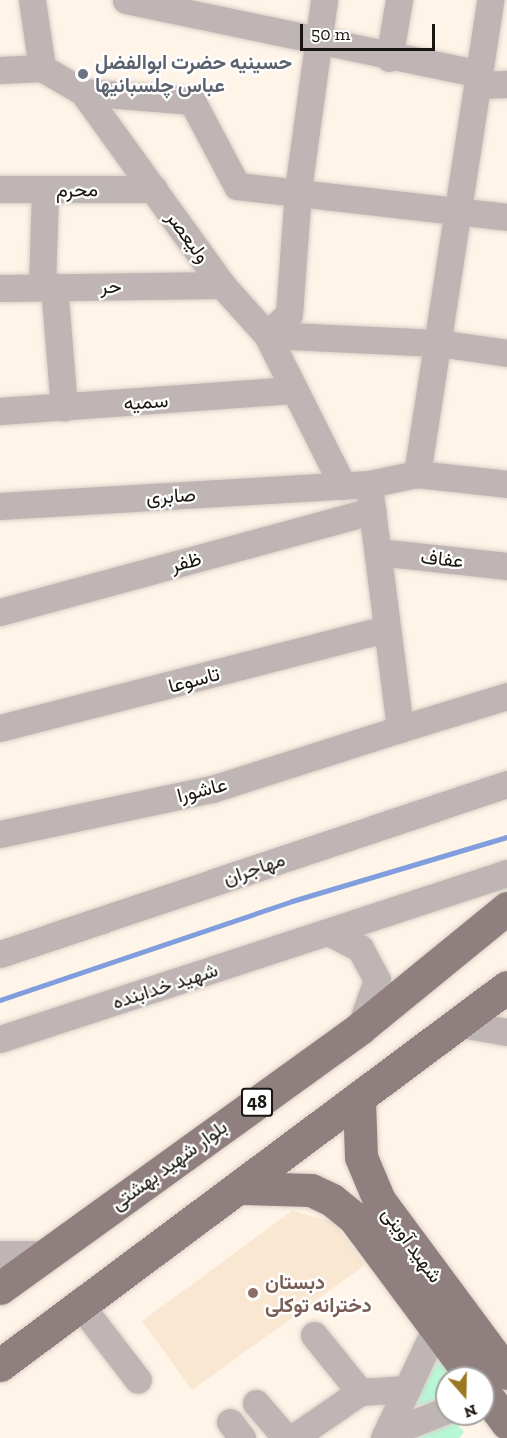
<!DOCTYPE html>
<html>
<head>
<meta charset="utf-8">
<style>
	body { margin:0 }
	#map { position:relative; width:507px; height:1438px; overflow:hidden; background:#fff4e8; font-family:"Zilla Slab",Vazirmatn,serif }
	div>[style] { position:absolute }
	.built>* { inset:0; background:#f9e7d2 }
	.green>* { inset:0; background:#b7f7d7 }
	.stream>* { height:5px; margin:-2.5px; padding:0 2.5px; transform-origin:2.5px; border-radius:2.5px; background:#809ddd }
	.roads { filter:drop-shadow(0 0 2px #dad0c6) drop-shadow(0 0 2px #dad0c6) }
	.minor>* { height:27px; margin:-13.5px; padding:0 13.5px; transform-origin:13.5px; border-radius:13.5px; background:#bfb5b5 }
	.major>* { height:33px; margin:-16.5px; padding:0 16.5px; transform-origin:16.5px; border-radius:16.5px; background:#907f7f }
	.dots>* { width:16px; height:16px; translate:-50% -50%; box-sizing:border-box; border:3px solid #fff; border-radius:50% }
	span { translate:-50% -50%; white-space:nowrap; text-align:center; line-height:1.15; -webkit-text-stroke:4.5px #fff; paint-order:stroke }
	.shield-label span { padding:2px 4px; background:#fff; border:2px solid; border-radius:4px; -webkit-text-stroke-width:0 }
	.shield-label { font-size:18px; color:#1a1611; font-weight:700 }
	.worship-label { font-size:20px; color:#5b616d; font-weight:700 }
	.left { translate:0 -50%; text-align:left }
	.street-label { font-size:20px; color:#1a1611 }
	.education-label { font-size:20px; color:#785e54; font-weight:700 }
	.north { position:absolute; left:435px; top:1366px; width:60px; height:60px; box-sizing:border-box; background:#fff; border:2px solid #a3a2a0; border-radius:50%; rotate:160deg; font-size:16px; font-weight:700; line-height:24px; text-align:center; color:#1a1611 }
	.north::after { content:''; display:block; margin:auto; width:21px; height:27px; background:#997922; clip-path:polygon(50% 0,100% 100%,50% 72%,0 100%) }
	.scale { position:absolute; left:300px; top:24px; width:135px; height:27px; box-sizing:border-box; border:3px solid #1a1611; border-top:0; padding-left:8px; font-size:18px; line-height:21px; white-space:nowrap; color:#1a1611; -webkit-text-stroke:4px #fff; paint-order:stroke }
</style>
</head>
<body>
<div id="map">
	<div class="built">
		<i style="clip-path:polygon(292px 1211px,333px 1222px,365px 1265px,192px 1390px,142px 1321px)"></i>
	</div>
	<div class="green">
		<i style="clip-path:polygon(438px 1360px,452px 1378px,447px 1378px,447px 1399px,411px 1407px)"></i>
		<i style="clip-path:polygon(452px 1419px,464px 1432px,459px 1438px,414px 1438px)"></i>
	</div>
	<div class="stream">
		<i style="left:0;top:1000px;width:308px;rotate:-18.7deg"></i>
		<i style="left:292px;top:901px;width:224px;rotate:-16.6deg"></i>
	</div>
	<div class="roads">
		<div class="minor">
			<i style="left:32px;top:0;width:69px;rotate:81.6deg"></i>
			<i style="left:42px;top:68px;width:48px;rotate:30.3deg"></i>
			<i style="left:83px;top:92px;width:238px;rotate:54.2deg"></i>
			<i style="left:222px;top:285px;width:67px;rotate:48deg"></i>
			<i style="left:267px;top:335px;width:169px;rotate:63.3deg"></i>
			<i style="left:126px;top:0;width:362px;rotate:11.8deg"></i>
			<i style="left:389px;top:58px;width:59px;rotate:-80.2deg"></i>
			<i style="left:0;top:70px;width:42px;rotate:-2.7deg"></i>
			<i style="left:479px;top:85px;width:28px;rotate:-2deg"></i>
			<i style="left:83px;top:92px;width:109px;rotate:4.7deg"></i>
			<i style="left:192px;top:101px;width:96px;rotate:62.1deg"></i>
			<i style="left:237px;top:186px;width:272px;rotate:6.5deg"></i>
			<i style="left:0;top:189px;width:154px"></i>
			<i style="left:42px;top:286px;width:96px;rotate:-88.2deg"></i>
			<i style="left:54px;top:286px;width:122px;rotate:85.3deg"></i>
			<i style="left:0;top:288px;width:222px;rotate:-0.8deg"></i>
			<i style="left:267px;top:335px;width:30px;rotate:-44deg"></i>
			<i style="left:289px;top:314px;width:124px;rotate:-85.8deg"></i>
			<i style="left:298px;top:190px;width:192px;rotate:-82.2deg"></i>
			<i style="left:267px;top:335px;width:171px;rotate:2.7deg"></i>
			<i style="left:438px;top:343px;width:70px;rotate:8.2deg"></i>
			<i style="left:0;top:411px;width:294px;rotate:-4.1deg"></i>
			<i style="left:417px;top:474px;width:480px;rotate:-81.2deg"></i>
			<i style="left:370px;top:494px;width:237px;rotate:82.7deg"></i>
			<i style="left:400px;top:729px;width:112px;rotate:-17.1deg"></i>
			<i style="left:0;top:506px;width:370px;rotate:-3.4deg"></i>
			<i style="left:369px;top:484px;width:49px;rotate:-11.8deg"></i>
			<i style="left:417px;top:474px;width:91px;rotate:6.3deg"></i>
			<i style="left:378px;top:552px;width:130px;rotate:6.2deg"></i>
			<i style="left:0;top:612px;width:386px;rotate:-15.2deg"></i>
			<i style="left:0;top:728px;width:398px;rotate:-14.4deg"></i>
			<i style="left:0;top:834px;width:217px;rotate:-12deg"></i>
			<i style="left:212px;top:789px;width:197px;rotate:-17.7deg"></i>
			<i style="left:330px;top:933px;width:34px;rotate:27deg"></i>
			<i style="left:360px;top:948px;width:36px;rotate:62deg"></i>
			<i style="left:377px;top:980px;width:51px;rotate:109.5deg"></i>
			<i style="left:0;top:954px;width:535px;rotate:-18.54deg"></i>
			<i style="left:460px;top:1024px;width:48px;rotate:9.7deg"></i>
			<i style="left:0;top:1039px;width:533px;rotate:-18.13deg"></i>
			<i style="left:0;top:1254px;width:46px"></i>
			<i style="left:81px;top:1306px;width:93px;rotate:52.4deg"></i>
			<i style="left:314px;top:1335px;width:73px;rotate:51.1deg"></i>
			<i style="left:256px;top:1403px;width:46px;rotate:49.4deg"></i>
			<i style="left:230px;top:1422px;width:20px;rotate:53deg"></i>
			<i style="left:386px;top:1434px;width:66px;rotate:-21.5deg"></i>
			<i style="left:293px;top:1438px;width:81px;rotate:-34.5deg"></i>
			<i style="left:360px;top:1392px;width:47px;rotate:-3.7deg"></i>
			<i style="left:384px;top:1438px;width:123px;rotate:-64.9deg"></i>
		</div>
		<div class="major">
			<i style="left:359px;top:1100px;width:57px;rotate:88deg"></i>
			<i style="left:361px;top:1157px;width:47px;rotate:67.3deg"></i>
			<i style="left:379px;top:1200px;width:215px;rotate:53.5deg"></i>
			<i style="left:244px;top:1188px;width:67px;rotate:1.7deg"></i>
			<i style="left:311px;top:1190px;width:23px;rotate:25deg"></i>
			<i style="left:332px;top:1200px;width:28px;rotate:39deg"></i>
			<i style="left:354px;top:1218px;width:199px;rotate:53.4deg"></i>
			<i style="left:0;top:1288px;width:444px;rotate:-35.8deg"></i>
			<i style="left:360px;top:1028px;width:190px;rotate:-39.2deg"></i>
			<i style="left:0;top:1365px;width:632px;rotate:-36.71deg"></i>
			<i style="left:483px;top:1391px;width:40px;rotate:53deg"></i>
		</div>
	</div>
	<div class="dots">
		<i style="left:83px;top:74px;background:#6b7280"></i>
		<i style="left:253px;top:1293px;background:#8d6e63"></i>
	</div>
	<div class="shield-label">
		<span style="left:257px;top:1102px">48</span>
	</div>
	<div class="worship-label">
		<span class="left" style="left:95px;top:74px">حسینیه حضرت ابوالفضل<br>عباس چلسبانیها</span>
	</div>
	<div class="street-label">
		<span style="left:77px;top:190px;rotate:-1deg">محرم</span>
		<span style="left:188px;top:237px;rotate:54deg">ولیعصر</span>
		<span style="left:111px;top:286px">حر</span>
		<span style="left:146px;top:402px;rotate:-4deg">سمیه</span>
		<span style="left:171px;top:496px;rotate:-3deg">صابری</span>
		<span style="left:442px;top:559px;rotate:6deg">عفاف</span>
		<span style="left:186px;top:562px;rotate:-15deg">ظفر</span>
		<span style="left:194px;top:680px;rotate:-15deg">تاسوعا</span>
		<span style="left:202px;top:790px;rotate:-14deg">عاشورا</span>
		<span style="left:254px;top:869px;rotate:-19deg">مهاجران</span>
		<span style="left:165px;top:986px;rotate:-18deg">شهید خدابنده</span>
		<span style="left:169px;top:1165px;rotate:-36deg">بلوار شهید بهشتی</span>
		<span style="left:412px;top:1245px;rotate:54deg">شهید آوینی</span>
	</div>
	<div class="education-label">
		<span class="left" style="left:265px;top:1294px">دبستان<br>دخترانه توکلی</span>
	</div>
	<div class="north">N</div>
	<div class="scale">50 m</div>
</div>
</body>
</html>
